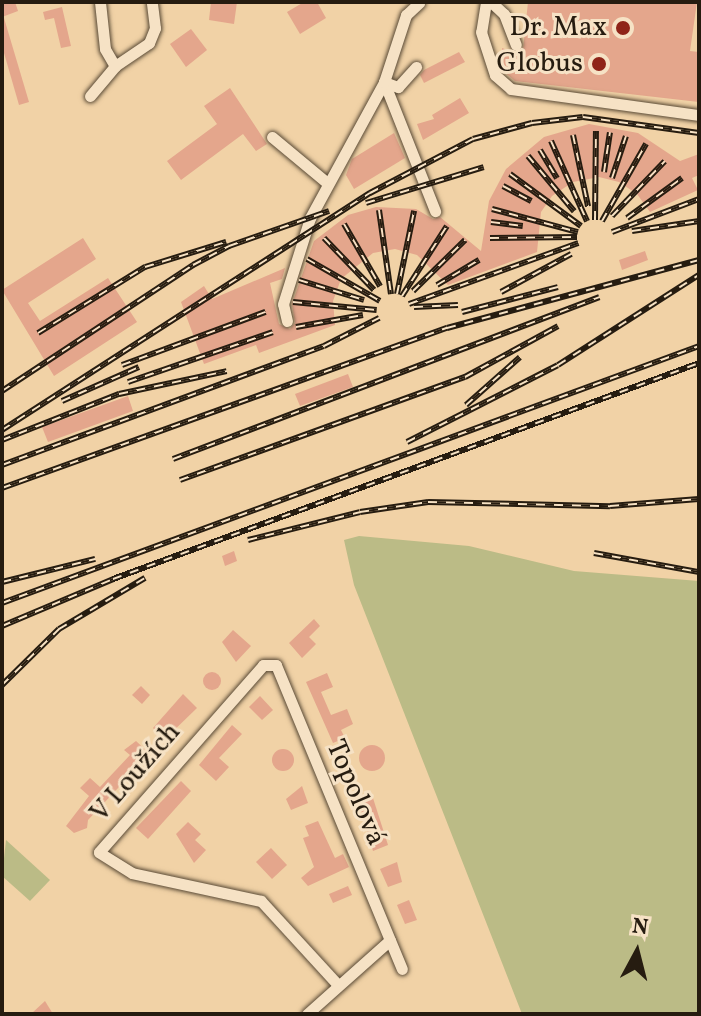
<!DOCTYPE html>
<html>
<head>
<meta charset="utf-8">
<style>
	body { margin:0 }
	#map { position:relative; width:701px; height:1016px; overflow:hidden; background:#f1d2a6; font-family:Vollkorn,serif }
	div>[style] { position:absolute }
	.green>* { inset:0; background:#bbbb86 }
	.building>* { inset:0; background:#e4a68c }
	.round { border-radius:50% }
	.roads { filter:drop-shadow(0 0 2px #594a36) drop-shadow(0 0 2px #594a36) }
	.minor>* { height:11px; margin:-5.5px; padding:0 5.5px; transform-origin:5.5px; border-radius:5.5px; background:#f6e2c5 }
	.rail>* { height:6px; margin-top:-3px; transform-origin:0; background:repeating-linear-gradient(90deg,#f6e2c5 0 9px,#261c10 0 18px); box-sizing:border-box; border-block:2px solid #261c10 }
	.dots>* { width:22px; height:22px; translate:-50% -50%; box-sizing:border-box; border:4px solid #f6e2c5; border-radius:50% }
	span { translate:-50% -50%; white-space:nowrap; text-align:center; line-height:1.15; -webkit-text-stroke:6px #f6e2c5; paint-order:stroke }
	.poi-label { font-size:28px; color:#261c10 }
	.right { translate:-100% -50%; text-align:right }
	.street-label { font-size:28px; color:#261c10 }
	.frame { position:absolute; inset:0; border:4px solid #261c10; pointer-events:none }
	.north { position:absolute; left:597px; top:912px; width:80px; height:80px; -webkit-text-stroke:6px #f6e2c5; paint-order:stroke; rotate:7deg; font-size:22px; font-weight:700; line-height:32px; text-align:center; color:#261c10 }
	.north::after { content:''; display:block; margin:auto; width:28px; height:36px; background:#261c10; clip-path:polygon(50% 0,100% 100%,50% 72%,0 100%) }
</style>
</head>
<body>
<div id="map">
	<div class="green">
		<i style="clip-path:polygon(359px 536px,469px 546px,574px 571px,699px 581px,699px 1014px,522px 1014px,354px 585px,344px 540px)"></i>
		<i style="clip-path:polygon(6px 840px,50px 880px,30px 901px,2px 876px)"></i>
	</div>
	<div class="building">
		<i style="clip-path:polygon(2px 2px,15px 2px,18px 11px,2px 17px)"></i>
		<i style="clip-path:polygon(211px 2px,237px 2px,234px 24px,209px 20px)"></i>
		<i style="clip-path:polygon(304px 2px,317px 2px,326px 18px,300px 34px,287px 12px)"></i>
		<i style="clip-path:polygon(528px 2px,697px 2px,690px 51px,699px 52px,699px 102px,515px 81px,502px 70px,502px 48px,515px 53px,523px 50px)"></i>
		<i style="clip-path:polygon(62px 7px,71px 46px,61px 48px,54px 18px,45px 20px,43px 12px)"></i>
		<i style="clip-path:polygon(4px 18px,29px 102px,19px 105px,2px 46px)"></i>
		<i style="clip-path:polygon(191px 29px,207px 50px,186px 67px,170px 44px)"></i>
		<i style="clip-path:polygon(459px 52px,465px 62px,424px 83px,420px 75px,424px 70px)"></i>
		<i style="clip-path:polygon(230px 88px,267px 144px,256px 151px,243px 134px,181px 180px,167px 161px,217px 124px,204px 106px)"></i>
		<i style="clip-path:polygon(460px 98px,469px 113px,423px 140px,417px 124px,434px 119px,432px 115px)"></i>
		<i style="clip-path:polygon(589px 124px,638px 133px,680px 161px,699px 154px,699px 175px,692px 178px,698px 190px,650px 212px,637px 194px,619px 182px,599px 177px,573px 182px,552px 196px,541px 212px,537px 252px,448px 285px,417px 255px,395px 249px,373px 253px,341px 279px,333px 301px,335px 325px,259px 353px,256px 345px,204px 364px,181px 302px,204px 286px,212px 299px,285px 268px,282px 279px,270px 283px,279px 324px,290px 329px,295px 323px,292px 304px,314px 241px,348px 215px,376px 207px,416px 209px,433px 219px,440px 217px,481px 251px,489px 201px,506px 169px,544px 137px)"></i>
		<i style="clip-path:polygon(394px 133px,405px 158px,354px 189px,346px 175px,352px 159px)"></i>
		<i style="clip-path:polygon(83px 238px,96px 259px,28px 303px,40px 321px,108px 278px,137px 322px,54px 376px,2px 290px)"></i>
		<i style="clip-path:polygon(645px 251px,648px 260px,622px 270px,619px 260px)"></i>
		<i style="clip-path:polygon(348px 374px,353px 387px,300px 406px,295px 394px)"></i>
		<i style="clip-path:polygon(128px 396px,133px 411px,48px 442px,42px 427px)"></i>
		<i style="clip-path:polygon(234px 551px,237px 561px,225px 566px,222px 556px)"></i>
		<i style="clip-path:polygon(314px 619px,320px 626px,309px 637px,316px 644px,302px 658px,289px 643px)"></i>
		<i style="clip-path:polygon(233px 630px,251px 646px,236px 662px,222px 642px)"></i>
		<i class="round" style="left:203px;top:672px;width:18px;height:18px"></i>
		<i style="clip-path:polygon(327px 673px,333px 687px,321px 692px,331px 715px,347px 709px,353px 724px,341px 730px,345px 738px,333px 743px,306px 682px)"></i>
		<i style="clip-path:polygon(141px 686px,150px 695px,142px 704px,132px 695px)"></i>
		<i style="clip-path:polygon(183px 694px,197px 708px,165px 739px,153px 728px)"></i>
		<i style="clip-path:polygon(260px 696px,273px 710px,262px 720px,249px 707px)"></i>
		<i style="clip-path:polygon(232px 725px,242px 734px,219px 758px,229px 767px,216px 781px,199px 765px)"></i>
		<i style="clip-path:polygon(136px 741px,150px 754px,88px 820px,87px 828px,74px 833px,66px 826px,89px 796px,80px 788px,90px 778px,100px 787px,130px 755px,124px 750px)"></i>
		<i class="round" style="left:359px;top:745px;width:26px;height:26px"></i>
		<i class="round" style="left:272px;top:749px;width:22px;height:22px"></i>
		<i style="clip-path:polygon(181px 781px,191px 791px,148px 839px,136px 828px)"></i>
		<i style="clip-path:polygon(302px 786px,308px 803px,291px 810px,286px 799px)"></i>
		<i style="clip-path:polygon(372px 795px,388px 845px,373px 851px,358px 801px)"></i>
		<i style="clip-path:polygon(318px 821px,335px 858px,343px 854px,349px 867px,308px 886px,301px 878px,314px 867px,303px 838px,309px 836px,305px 826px)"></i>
		<i style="clip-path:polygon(188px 822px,201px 834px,195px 840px,206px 850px,194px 863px,176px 834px)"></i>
		<i style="clip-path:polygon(271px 848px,287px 865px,272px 879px,256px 862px)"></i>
		<i style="clip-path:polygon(397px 862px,402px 882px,388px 887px,380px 869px)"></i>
		<i style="clip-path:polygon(348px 886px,352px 895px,333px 903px,329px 894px)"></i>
		<i style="clip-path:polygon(409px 900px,417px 920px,405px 924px,397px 905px)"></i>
		<i style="clip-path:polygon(45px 1001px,53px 1014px,31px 1014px)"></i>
	</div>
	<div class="roads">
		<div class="minor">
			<i style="left:100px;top:2px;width:47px;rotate:83.9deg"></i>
			<i style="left:105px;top:49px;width:20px;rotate:60deg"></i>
			<i style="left:486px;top:2px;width:30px;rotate:99deg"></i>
			<i style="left:481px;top:32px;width:45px;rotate:72deg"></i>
			<i style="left:495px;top:75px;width:21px;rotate:41deg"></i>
			<i style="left:511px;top:89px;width:190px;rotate:7.9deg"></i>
			<i style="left:491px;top:2px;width:18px;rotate:43deg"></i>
			<i style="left:504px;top:14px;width:33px;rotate:69deg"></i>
			<i style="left:384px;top:82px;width:139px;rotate:68.4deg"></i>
			<i style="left:384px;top:82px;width:15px;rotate:20deg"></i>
			<i style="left:398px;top:87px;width:27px;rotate:-48deg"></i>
			<i style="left:90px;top:96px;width:39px;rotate:-50deg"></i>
			<i style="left:115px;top:66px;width:41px;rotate:-34.1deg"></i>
			<i style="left:149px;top:43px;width:16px;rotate:-68deg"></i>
			<i style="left:155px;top:28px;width:26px;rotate:-97deg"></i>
			<i style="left:272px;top:137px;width:70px;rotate:39.8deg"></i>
			<i style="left:287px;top:321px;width:17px;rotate:-103deg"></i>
			<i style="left:283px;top:304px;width:90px;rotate:-72.6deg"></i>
			<i style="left:310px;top:218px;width:155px;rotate:-61.4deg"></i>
			<i style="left:384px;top:82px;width:71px;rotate:-71.8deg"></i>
			<i style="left:406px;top:15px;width:18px;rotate:-43deg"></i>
			<i style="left:338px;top:985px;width:114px;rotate:-132.5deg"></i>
			<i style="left:261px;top:901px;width:132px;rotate:-167.8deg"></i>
			<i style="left:132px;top:873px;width:39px;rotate:-148deg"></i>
			<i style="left:99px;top:852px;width:249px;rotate:-48.7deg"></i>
			<i style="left:263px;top:665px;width:13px"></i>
			<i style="left:276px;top:665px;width:329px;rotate:67.5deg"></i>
			<i style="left:307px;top:1014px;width:111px;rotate:-41.7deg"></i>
		</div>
	</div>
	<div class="rail">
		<i style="left:573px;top:135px;width:73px;rotate:78.1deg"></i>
		<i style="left:551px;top:141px;width:88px;rotate:65.8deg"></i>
		<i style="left:540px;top:150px;width:33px;rotate:59deg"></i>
		<i style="left:528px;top:156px;width:72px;rotate:50.1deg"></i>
		<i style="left:604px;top:172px;width:40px;rotate:-81.5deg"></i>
		<i style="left:510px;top:174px;width:88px;rotate:36.2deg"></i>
		<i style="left:612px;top:178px;width:44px;rotate:-71.6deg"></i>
		<i style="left:503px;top:186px;width:32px;rotate:28deg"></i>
		<i style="left:366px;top:203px;width:123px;rotate:-17deg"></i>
		<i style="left:492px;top:209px;width:89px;rotate:15deg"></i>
		<i style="left:379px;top:210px;width:85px;rotate:81.9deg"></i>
		<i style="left:612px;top:216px;width:76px;rotate:-46.1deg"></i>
		<i style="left:627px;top:218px;width:68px;rotate:-36deg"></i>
		<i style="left:595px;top:220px;width:89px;rotate:-89.4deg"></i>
		<i style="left:602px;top:221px;width:89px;rotate:-60.3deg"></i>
		<i style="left:491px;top:222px;width:32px;rotate:7deg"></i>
		<i style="left:344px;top:224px;width:72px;rotate:59.9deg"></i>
		<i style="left:632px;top:231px;width:68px;rotate:-8.5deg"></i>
		<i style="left:612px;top:232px;width:93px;rotate:-20.8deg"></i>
		<i style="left:324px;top:238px;width:72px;rotate:46.1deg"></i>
		<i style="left:490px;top:238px;width:87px;rotate:-0.7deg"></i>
		<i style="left:307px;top:259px;width:84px;rotate:29.9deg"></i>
		<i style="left:299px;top:280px;width:68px;rotate:17.1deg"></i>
		<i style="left:437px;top:285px;width:49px;rotate:-30.8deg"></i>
		<i style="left:413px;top:291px;width:73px;rotate:-44.4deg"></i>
		<i style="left:501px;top:292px;width:80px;rotate:-28.5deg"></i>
		<i style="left:397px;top:294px;width:85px;rotate:-78.4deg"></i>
		<i style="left:402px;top:296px;width:83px;rotate:-57.3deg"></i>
		<i style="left:293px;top:302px;width:84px;rotate:5.4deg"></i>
		<i style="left:409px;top:304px;width:180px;rotate:-19.8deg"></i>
		<i style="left:414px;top:307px;width:44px;rotate:-2.6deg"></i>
		<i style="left:462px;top:312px;width:99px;rotate:-14.6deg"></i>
		<i style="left:296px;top:327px;width:68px;rotate:-10.2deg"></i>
		<i style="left:38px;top:333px;width:126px;rotate:-31.7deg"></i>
		<i style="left:145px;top:267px;width:85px;rotate:-17.2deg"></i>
		<i style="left:122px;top:365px;width:153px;rotate:-20.3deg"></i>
		<i style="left:128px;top:382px;width:153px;rotate:-19deg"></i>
		<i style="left:2px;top:391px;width:229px;rotate:-33.4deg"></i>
		<i style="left:193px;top:265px;width:41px;rotate:-27.8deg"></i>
		<i style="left:229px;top:246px;width:106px;rotate:-19.3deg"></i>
		<i style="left:62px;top:401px;width:84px;rotate:-23.8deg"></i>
		<i style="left:466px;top:405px;width:72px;rotate:-41.6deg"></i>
		<i style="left:2px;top:430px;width:438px;rotate:-32.8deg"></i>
		<i style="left:370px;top:193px;width:116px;rotate:-27.7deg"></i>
		<i style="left:473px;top:139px;width:61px;rotate:-15.2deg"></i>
		<i style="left:532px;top:123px;width:51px;rotate:-6.7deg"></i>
		<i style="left:583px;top:117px;width:117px;rotate:7.9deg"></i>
		<i style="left:2px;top:440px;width:126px;rotate:-21.5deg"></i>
		<i style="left:119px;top:394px;width:110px;rotate:-12deg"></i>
		<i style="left:407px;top:442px;width:169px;rotate:-27deg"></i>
		<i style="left:558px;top:365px;width:167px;rotate:-32.6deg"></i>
		<i style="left:173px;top:459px;width:456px;rotate:-20.8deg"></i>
		<i style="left:2px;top:465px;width:343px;rotate:-20.3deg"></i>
		<i style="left:324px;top:346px;width:62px;rotate:-27deg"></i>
		<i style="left:180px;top:480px;width:303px;rotate:-19.9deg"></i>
		<i style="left:465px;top:377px;width:106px;rotate:-28.7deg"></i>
		<i style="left:2px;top:488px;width:473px;rotate:-19.8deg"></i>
		<i style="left:447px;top:328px;width:261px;rotate:-15.1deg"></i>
		<i style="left:248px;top:540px;width:115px;rotate:-14deg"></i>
		<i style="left:360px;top:512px;width:69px;rotate:-8.4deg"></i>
		<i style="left:428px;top:502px;width:182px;rotate:1.3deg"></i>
		<i style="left:610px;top:506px;width:89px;rotate:-4.5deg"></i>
		<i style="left:594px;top:553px;width:107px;rotate:10.3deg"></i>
		<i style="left:2px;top:582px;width:96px;rotate:-13.9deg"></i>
		<i style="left:2px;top:603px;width:743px;rotate:-20.24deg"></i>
		<i style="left:2px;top:626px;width:121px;rotate:-22.9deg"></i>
		<i style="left:113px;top:579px;width:625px;rotate:-20.23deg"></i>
		<i style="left:2px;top:685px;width:80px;rotate:-44.5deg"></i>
		<i style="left:59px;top:629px;width:100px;rotate:-30.7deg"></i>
	</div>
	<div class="dots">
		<i style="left:623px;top:28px;background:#8f2418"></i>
		<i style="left:599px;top:64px;background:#8f2418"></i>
	</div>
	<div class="poi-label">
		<span class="right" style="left:607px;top:28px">Dr. Max</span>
		<span class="right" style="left:583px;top:64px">Globus</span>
	</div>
	<div class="street-label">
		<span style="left:136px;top:773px;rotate:-49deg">V Loužích</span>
		<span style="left:355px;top:793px;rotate:67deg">Topolová</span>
	</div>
	<div class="frame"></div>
	<div class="north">N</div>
</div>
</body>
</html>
